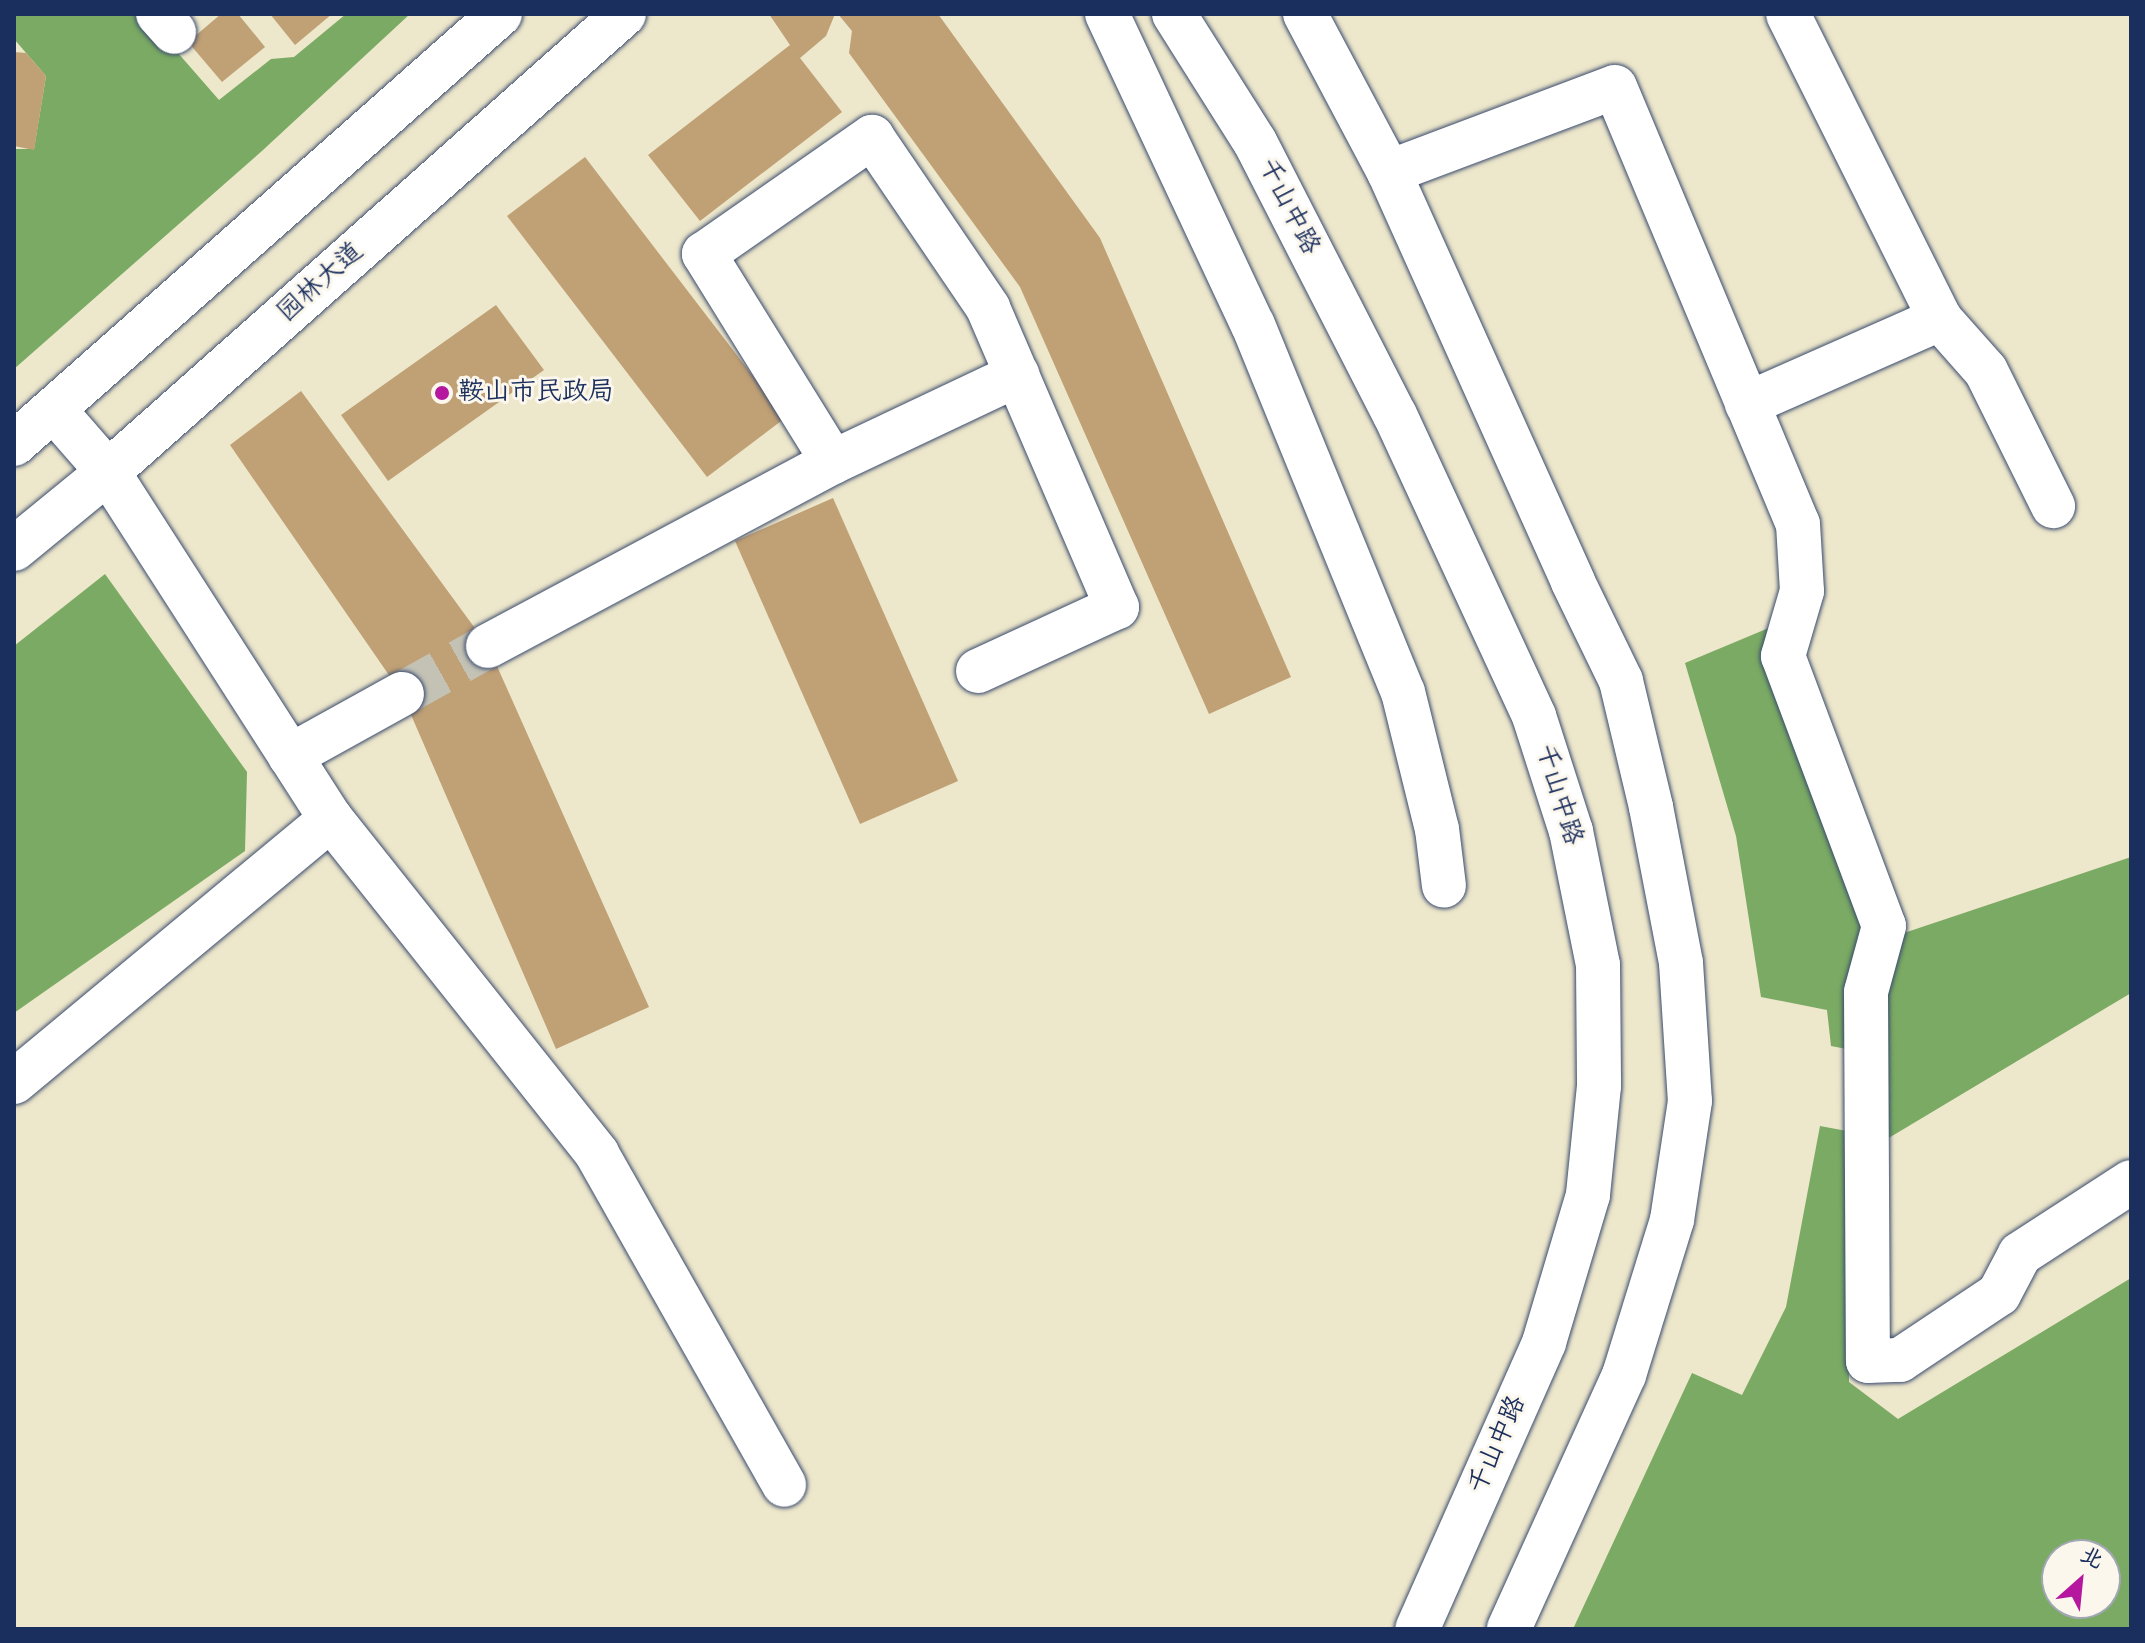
<!DOCTYPE html>
<html>
<head>
<meta charset="utf-8">
<style>
	body { margin:0 }
	#map { position:relative; width:2145px; height:1643px; overflow:hidden; background:#ede7cb; font-family:Kalam,"LXGW WenKai TC",sans-serif }
	div>[style] { position:absolute }
	.forest>* { inset:0; background:#7aaa63 }
	.building>* { inset:0; background:#c0a075 }
	.minor-tunnel>* { height:44px; margin-top:-22px; transform-origin:0; background:repeating-linear-gradient(90deg,#c3c2b5 0 44px,transparent 0 66px) }
	.roads { filter:drop-shadow(0 0 2px #3a4b6e) drop-shadow(0 0 2px #3a4b6e) }
	.minor>* { height:44px; margin:-22px; padding:0 22px; transform-origin:22px; border-radius:22px; background:#fff }
	.major>* { height:44px; margin:-22px; padding:0 22px; transform-origin:22px; border-radius:22px; background:#fff }
	.dots>* { width:22px; height:22px; translate:-50% -50%; box-sizing:border-box; border:4px solid #fbf7ec; border-radius:50% }
	span { translate:-50% -50%; white-space:nowrap; text-align:center; line-height:1.15; -webkit-text-stroke:6px #fbf7ec; paint-order:stroke }
	.street-label { font-size:26px; color:#1b2f5e }
	.poi-label { font-size:26px; color:#1b2f5e }
	.left { translate:0 -50%; text-align:left }
	.frame { position:absolute; inset:0; border:16px solid #1b2f5e; pointer-events:none }
	.north { position:absolute; left:2041px; top:1539px; width:80px; height:80px; box-sizing:border-box; background:#fbf7ec; border:2px solid #a1a7b3; border-radius:50%; rotate:27deg; font-size:22px; font-weight:700; line-height:32px; text-align:center; color:#1b2f5e }
	.north::after { content:''; display:block; margin:auto; width:28px; height:36px; background:#b5179e; clip-path:polygon(50% 0,100% 100%,50% 72%,0 100%) }
</style>
</head>
<body>
<div id="map">
	<div class="forest">
		<i style="clip-path:polygon(14px 14px,144px 14px,219px 100px,271px 59px,294px 57px,346px 14px,410px 14px,263px 150px,14px 369px,14px 149px,34px 149px,46px 76px,14px 39px)"></i>
		<i style="clip-path:polygon(105px 574px,247px 772px,245px 851px,14px 1013px,14px 646px)"></i>
		<i style="clip-path:polygon(1788px 620px,1898px 935px,2131px 857px,2131px 993px,1887px 1139px,1878px 1055px,1831px 1046px,1827px 1010px,1761px 997px,1736px 836px,1685px 663px)"></i>
		<i style="clip-path:polygon(evenodd,1820px 1126px,1847px 1131px,1849px 1382px,1898px 1419px,2131px 1278px,2131px 1629px,1573px 1629px,1692px 1373px,1742px 1395px,1786px 1307px,1820px 1126px,2057px 1555px,2105px 1555px,2105px 1603px,2057px 1603px,2057px 1555px)"></i>
	</div>
	<div class="building">
		<i style="clip-path:polygon(221px 14px,238px 14px,265px 47px,222px 82px,188px 42px)"></i>
		<i style="clip-path:polygon(270px 14px,332px 14px,295px 45px)"></i>
		<i style="clip-path:polygon(769px 14px,835px 14px,826px 36px,800px 58px,842px 112px,700px 221px,648px 155px,790px 45px)"></i>
		<i style="clip-path:polygon(838px 14px,938px 14px,1100px 238px,1291px 677px,1209px 714px,1020px 287px,849px 53px,852px 31px)"></i>
		<i style="clip-path:polygon(14px 52px,26px 53px,46px 76px,34px 150px,14px 146px)"></i>
		<i style="clip-path:polygon(585px 157px,785px 418px,707px 477px,507px 216px)"></i>
		<i style="clip-path:polygon(496px 305px,544px 370px,388px 481px,341px 415px)"></i>
		<i style="clip-path:polygon(301px 391px,488px 646px,649px 1007px,556px 1049px,402px 694px,230px 445px)"></i>
		<i style="clip-path:polygon(833px 498px,958px 781px,860px 824px,735px 541px)"></i>
	</div>
	<div class="minor-tunnel">
		<i style="left:402px;top:694px;width:98px;rotate:-29.2deg"></i>
	</div>
	<div class="roads">
		<div class="minor">
			<i style="left:158px;top:14px;width:24px;rotate:48deg"></i>
			<i style="left:1107px;top:14px;width:344px;rotate:64.9deg"></i>
			<i style="left:1253px;top:325px;width:396px;rotate:67.8deg"></i>
			<i style="left:1403px;top:692px;width:141px;rotate:76.1deg"></i>
			<i style="left:1437px;top:829px;width:57px;rotate:83deg"></i>
			<i style="left:1788px;top:14px;width:341px;rotate:63.5deg"></i>
			<i style="left:1940px;top:319px;width:69px;rotate:48.5deg"></i>
			<i style="left:1986px;top:371px;width:151px;rotate:63.6deg"></i>
			<i style="left:1389px;top:172px;width:241px;rotate:-20.6deg"></i>
			<i style="left:1615px;top:87px;width:474px;rotate:67.3deg"></i>
			<i style="left:1798px;top:524px;width:67px;rotate:86.6deg"></i>
			<i style="left:1802px;top:591px;width:68px;rotate:106.3deg"></i>
			<i style="left:1783px;top:656px;width:288px;rotate:69.5deg"></i>
			<i style="left:1884px;top:926px;width:68px;rotate:105.3deg"></i>
			<i style="left:1866px;top:992px;width:369px;rotate:89.7deg"></i>
			<i style="left:1868px;top:1361px;width:32px;rotate:-2deg"></i>
			<i style="left:1900px;top:1360px;width:119px;rotate:-33.7deg"></i>
			<i style="left:1999px;top:1294px;width:45px;rotate:-62.3deg"></i>
			<i style="left:2020px;top:1254px;width:132px;rotate:-33deg"></i>
			<i style="left:1747px;top:404px;width:211px;rotate:-23.8deg"></i>
			<i style="left:54px;top:410px;width:82px;rotate:48.9deg"></i>
			<i style="left:108px;top:472px;width:412px;rotate:57.3deg"></i>
			<i style="left:331px;top:819px;width:428px;rotate:51.5deg"></i>
			<i style="left:597px;top:1154px;width:380px;rotate:60.5deg"></i>
			<i style="left:833px;top:462px;width:245px;rotate:-121.8deg"></i>
			<i style="left:704px;top:254px;width:205px;rotate:-34.9deg"></i>
			<i style="left:872px;top:137px;width:207px;rotate:55.8deg"></i>
			<i style="left:988px;top:308px;width:326px;rotate:66.7deg"></i>
			<i style="left:1117px;top:607px;width:153px;rotate:155.3deg"></i>
			<i style="left:488px;top:646px;width:391px;rotate:-28.1deg"></i>
			<i style="left:833px;top:462px;width:204px;rotate:-25.3deg"></i>
			<i style="left:290px;top:756px;width:128px;rotate:-29deg"></i>
			<i style="left:14px;top:1082px;width:412px;rotate:-39.7deg"></i>
		</div>
		<div class="major">
			<i style="left:1174px;top:14px;width:151px;rotate:57.7deg"></i>
			<i style="left:1255px;top:142px;width:307px;rotate:62.9deg"></i>
			<i style="left:1395px;top:415px;width:332px;rotate:65.2deg"></i>
			<i style="left:1534px;top:716px;width:121px;rotate:72.2deg"></i>
			<i style="left:1571px;top:831px;width:137px;rotate:78.6deg"></i>
			<i style="left:1598px;top:965px;width:121px;rotate:89.5deg"></i>
			<i style="left:1599px;top:1086px;width:110px;rotate:95.8deg"></i>
			<i style="left:1588px;top:1195px;width:154px;rotate:106.6deg"></i>
			<i style="left:1544px;top:1343px;width:313px;rotate:113.9deg"></i>
			<i style="left:1305px;top:14px;width:179px;rotate:62deg"></i>
			<i style="left:1389px;top:172px;width:449px;rotate:65.8deg"></i>
			<i style="left:1573px;top:582px;width:110px;rotate:64.1deg"></i>
			<i style="left:1621px;top:681px;width:130px;rotate:76.6deg"></i>
			<i style="left:1651px;top:807px;width:159px;rotate:79.1deg"></i>
			<i style="left:1681px;top:963px;width:138px;rotate:86.3deg"></i>
			<i style="left:1690px;top:1101px;width:120px;rotate:98.6deg"></i>
			<i style="left:1672px;top:1220px;width:162px;rotate:107.2deg"></i>
			<i style="left:1624px;top:1375px;width:279px;rotate:114.4deg"></i>
			<i style="left:14px;top:444px;width:649px;rotate:-41.5deg"></i>
			<i style="left:14px;top:549px;width:122px;rotate:-39.3deg"></i>
			<i style="left:108px;top:472px;width:690px;rotate:-41.59deg"></i>
		</div>
	</div>
	<div class="dots">
		<i style="left:442px;top:393px;background:#b5179e"></i>
	</div>
	<div class="street-label">
		<span style="left:1288px;top:207px;rotate:63deg">千山中路</span>
		<span style="left:321px;top:283px;rotate:-42deg">园林大道</span>
		<span style="left:1558px;top:795px;rotate:73deg">千山中路</span>
		<span style="left:1498px;top:1445px;rotate:-66deg">千山中路</span>
	</div>
	<div class="poi-label">
		<span class="left" style="left:458px;top:393px">鞍山市民政局</span>
	</div>
	<div class="frame"></div>
	<div class="north">北</div>
</div>
</body>
</html>
